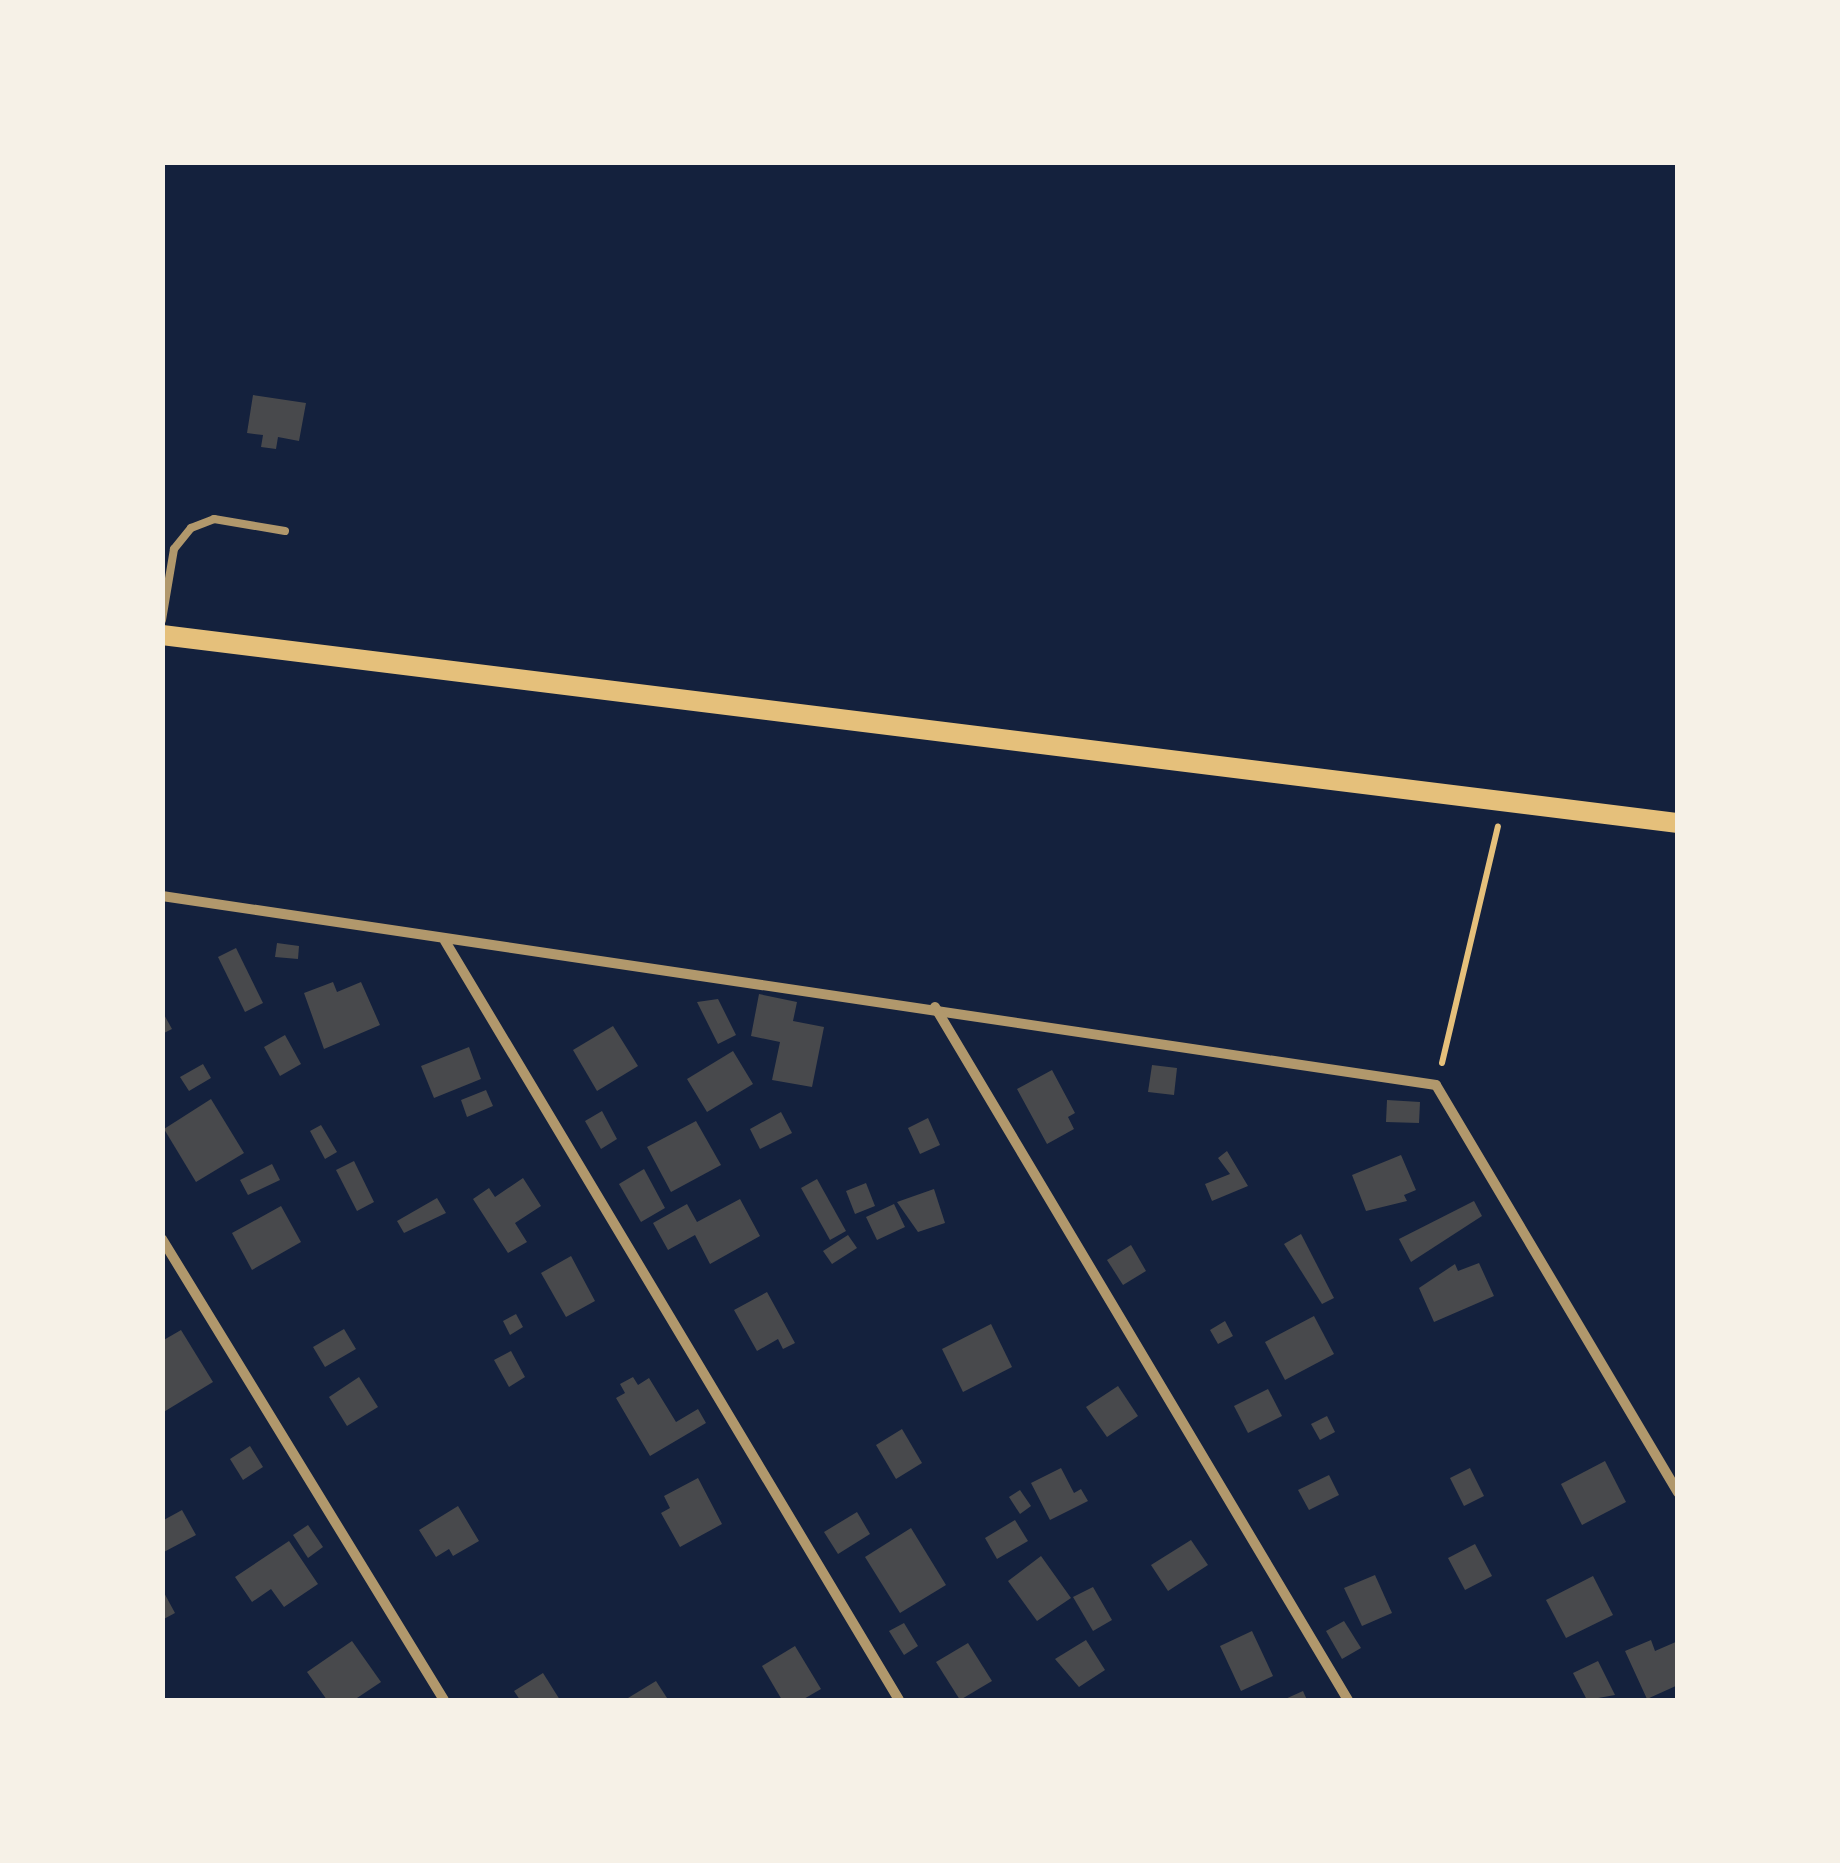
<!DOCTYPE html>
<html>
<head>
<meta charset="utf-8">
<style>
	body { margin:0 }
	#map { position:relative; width:1840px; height:1863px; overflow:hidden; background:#14213d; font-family:"Exo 2",sans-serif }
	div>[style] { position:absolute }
	.building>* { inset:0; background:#48494c }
	.path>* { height:6px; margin:-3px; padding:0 3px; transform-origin:3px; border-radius:3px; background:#e5c07b }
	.service>* { height:8px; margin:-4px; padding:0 4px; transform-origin:4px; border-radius:4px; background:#b1986c }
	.minor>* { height:10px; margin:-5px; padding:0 5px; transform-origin:5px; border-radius:5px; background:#b1986c }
	.secondary>* { height:20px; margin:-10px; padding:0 10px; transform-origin:10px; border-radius:10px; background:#e5c07b }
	span { translate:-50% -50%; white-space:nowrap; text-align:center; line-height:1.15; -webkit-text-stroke:8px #f6f1e7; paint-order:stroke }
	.frame { position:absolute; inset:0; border:165px solid #f6f1e7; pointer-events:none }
</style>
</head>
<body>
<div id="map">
	<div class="building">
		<i style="clip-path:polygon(253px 395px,306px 403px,299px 441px,278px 437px,276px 449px,261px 447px,263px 435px,247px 433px)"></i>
		<i style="clip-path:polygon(277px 943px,299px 946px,298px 959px,275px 957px)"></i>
		<i style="clip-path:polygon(236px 948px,263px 1003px,245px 1012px,218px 957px)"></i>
		<i style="clip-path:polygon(333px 982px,337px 992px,361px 982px,380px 1025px,324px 1049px,304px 993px)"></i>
		<i style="clip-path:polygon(759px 994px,797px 1002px,793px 1021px,824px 1027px,812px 1087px,772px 1080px,780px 1042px,751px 1036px)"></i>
		<i style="clip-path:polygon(718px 999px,736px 1035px,718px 1044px,697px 1002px)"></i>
		<i style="clip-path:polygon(162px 1011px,172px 1029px,162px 1034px)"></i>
		<i style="clip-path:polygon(613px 1026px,638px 1066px,597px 1091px,573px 1050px)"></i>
		<i style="clip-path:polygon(285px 1035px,301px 1064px,280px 1076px,264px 1047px)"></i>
		<i style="clip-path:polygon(469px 1047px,481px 1079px,434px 1098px,421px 1066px)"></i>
		<i style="clip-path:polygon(733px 1051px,753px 1084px,707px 1112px,687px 1079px)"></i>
		<i style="clip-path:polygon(203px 1064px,211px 1078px,189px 1091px,180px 1077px)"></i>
		<i style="clip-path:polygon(1152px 1065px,1177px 1068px,1174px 1095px,1148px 1092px)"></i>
		<i style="clip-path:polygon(1052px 1070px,1075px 1113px,1068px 1117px,1074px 1129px,1047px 1144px,1017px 1089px)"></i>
		<i style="clip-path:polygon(486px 1090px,493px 1106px,467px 1117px,461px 1100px)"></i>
		<i style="clip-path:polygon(211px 1099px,244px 1153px,196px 1182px,164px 1129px)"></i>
		<i style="clip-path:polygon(1387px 1100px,1420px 1102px,1419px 1123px,1386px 1122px)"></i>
		<i style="clip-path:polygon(602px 1111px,617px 1139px,601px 1149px,585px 1121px)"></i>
		<i style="clip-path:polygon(781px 1112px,792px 1133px,760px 1149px,750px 1129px)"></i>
		<i style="clip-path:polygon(928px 1118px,940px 1145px,920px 1154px,908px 1128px)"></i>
		<i style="clip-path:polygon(696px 1121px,721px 1165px,671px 1192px,647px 1147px)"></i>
		<i style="clip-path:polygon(321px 1125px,337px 1152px,325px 1159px,310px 1131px)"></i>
		<i style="clip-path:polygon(1227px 1151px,1248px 1186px,1212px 1201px,1205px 1184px,1230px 1174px,1218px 1158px)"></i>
		<i style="clip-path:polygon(1401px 1155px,1416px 1190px,1404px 1195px,1407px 1201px,1366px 1211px,1352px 1175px)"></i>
		<i style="clip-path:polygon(354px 1161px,374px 1202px,357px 1211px,336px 1170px)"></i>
		<i style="clip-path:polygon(272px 1164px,280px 1180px,248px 1195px,240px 1180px)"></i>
		<i style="clip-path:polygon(644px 1169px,665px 1208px,641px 1222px,619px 1184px)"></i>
		<i style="clip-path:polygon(523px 1178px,541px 1206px,515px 1223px,527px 1242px,508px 1253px,473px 1199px,489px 1188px,495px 1197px)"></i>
		<i style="clip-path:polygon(817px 1179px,846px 1231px,830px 1240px,801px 1188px)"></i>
		<i style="clip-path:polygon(866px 1183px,875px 1206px,855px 1214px,846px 1191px)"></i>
		<i style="clip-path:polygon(934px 1189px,945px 1223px,918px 1232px,897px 1202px)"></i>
		<i style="clip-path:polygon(437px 1198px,446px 1213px,404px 1233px,397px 1221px)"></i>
		<i style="clip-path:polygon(740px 1199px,760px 1236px,710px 1264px,695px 1235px,668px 1250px,653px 1223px,687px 1204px,697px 1222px)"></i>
		<i style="clip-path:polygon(1474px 1201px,1482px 1216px,1411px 1262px,1399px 1239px)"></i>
		<i style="clip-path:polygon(894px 1204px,905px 1227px,877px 1240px,866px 1217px)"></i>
		<i style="clip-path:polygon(281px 1206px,301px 1242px,252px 1270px,232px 1233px)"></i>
		<i style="clip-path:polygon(1301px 1234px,1334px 1298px,1322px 1304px,1284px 1244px)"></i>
		<i style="clip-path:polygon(848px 1235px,857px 1248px,832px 1264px,823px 1251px)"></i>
		<i style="clip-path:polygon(1131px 1245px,1146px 1271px,1123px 1285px,1107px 1260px)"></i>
		<i style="clip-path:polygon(571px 1256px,595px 1301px,566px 1317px,541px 1273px)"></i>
		<i style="clip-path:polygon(1479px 1263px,1494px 1296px,1434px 1322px,1419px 1288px,1455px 1264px,1458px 1271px)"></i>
		<i style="clip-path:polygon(767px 1292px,795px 1343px,783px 1349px,778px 1339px,757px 1351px,734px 1310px)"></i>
		<i style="clip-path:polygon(516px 1314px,523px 1327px,510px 1335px,503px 1321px)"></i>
		<i style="clip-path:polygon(1314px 1316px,1334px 1354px,1285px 1380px,1265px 1342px)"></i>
		<i style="clip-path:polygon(1225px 1321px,1233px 1336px,1218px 1344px,1210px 1330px)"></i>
		<i style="clip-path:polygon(991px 1324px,1012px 1367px,963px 1392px,942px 1349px)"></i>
		<i style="clip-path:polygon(344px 1329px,356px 1349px,325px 1367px,313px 1347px)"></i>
		<i style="clip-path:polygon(181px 1330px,213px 1382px,162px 1413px,162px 1341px)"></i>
		<i style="clip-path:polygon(511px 1351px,525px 1377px,509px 1387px,494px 1360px)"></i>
		<i style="clip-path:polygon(359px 1377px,378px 1407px,347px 1426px,329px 1397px)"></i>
		<i style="clip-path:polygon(633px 1377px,638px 1385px,649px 1378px,676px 1422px,698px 1409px,706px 1423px,650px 1456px,616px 1398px,625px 1393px,620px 1384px)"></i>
		<i style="clip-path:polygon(1118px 1386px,1138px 1416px,1107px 1437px,1086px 1407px)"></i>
		<i style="clip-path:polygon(1268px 1389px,1282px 1416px,1248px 1433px,1234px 1406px)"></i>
		<i style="clip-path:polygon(1327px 1416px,1335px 1432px,1320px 1440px,1311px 1424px)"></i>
		<i style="clip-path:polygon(902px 1429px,922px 1463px,896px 1479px,876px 1445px)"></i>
		<i style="clip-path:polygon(250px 1446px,263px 1467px,243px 1480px,230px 1459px)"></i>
		<i style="clip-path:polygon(1605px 1461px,1626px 1502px,1582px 1525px,1561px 1484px)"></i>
		<i style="clip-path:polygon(1061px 1468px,1074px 1493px,1081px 1489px,1088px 1501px,1050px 1520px,1031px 1483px)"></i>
		<i style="clip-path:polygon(1470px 1468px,1484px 1496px,1464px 1506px,1450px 1478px)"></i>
		<i style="clip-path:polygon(1329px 1475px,1339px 1495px,1309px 1510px,1298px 1490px)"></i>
		<i style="clip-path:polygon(698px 1478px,722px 1524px,680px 1547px,661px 1513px,670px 1508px,664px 1496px)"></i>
		<i style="clip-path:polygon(1020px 1490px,1031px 1506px,1020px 1514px,1009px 1497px)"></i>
		<i style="clip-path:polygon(458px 1506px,479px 1541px,453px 1556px,449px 1549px,436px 1557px,419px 1530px)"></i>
		<i style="clip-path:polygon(182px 1510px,196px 1535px,162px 1553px,162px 1521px)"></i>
		<i style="clip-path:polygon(857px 1512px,870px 1534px,838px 1554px,824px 1532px)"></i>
		<i style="clip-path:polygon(1015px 1520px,1028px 1541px,997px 1559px,985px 1538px)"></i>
		<i style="clip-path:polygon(308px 1525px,323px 1547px,308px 1558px,293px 1535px)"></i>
		<i style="clip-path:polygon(911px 1528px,946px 1585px,900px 1613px,865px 1557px)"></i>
		<i style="clip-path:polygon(1191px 1540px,1208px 1565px,1168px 1591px,1151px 1565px)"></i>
		<i style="clip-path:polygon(289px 1541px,318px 1584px,284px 1607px,271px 1589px,252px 1602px,235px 1577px)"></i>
		<i style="clip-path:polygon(1475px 1544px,1492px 1576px,1465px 1590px,1448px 1558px)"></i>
		<i style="clip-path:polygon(1041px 1556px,1071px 1598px,1037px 1621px,1008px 1581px)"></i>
		<i style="clip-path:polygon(1375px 1575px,1392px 1613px,1362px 1626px,1344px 1588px)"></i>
		<i style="clip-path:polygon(1593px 1576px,1613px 1615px,1566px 1638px,1546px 1600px)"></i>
		<i style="clip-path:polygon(1093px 1587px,1112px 1620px,1093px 1631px,1073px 1597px)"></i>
		<i style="clip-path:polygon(162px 1589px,175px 1613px,162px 1620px)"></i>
		<i style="clip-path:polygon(1344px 1621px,1361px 1648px,1342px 1659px,1326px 1631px)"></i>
		<i style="clip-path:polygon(904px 1623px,918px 1646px,904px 1655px,889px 1631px)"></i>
		<i style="clip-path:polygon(1252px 1631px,1273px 1676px,1241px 1691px,1220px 1646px)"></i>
		<i style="clip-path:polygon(1086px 1640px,1105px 1670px,1079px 1687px,1055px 1659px)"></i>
		<i style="clip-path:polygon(1651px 1640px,1655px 1651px,1678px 1641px,1678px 1685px,1647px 1699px,1625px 1651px)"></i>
		<i style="clip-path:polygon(352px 1641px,381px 1682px,354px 1700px,327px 1700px,307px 1672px)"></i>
		<i style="clip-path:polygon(968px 1643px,992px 1681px,960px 1700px,936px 1662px)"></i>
		<i style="clip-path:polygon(795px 1646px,821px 1689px,802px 1700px,782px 1700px,762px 1666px)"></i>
		<i style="clip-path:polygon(1598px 1661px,1615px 1695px,1587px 1700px,1573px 1673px)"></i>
		<i style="clip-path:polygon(543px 1673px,560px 1700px,520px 1700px,514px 1691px)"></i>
		<i style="clip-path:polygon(656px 1681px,667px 1698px,630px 1700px,628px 1698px)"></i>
		<i style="clip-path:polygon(1303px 1691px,1307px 1700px,1283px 1700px)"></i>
	</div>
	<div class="path">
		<i style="left:1442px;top:1063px;width:243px;rotate:-76.7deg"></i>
	</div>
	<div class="service">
		<i style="left:162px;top:620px;width:72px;rotate:-80.4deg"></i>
		<i style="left:174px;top:549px;width:27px;rotate:-51deg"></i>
		<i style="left:191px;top:528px;width:25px;rotate:-21deg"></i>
		<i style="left:214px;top:519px;width:72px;rotate:9.6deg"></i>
	</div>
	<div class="minor">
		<i style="left:162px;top:896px;width:1288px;rotate:8.44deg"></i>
		<i style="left:1436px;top:1085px;width:474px;rotate:59.3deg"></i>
		<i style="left:445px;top:941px;width:884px;rotate:59.11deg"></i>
		<i style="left:935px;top:1007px;width:807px;rotate:59.21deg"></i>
		<i style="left:162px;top:1239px;width:540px;rotate:58.55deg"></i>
	</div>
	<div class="secondary">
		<i style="left:162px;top:635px;width:1528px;rotate:7.07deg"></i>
	</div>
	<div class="frame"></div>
</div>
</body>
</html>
